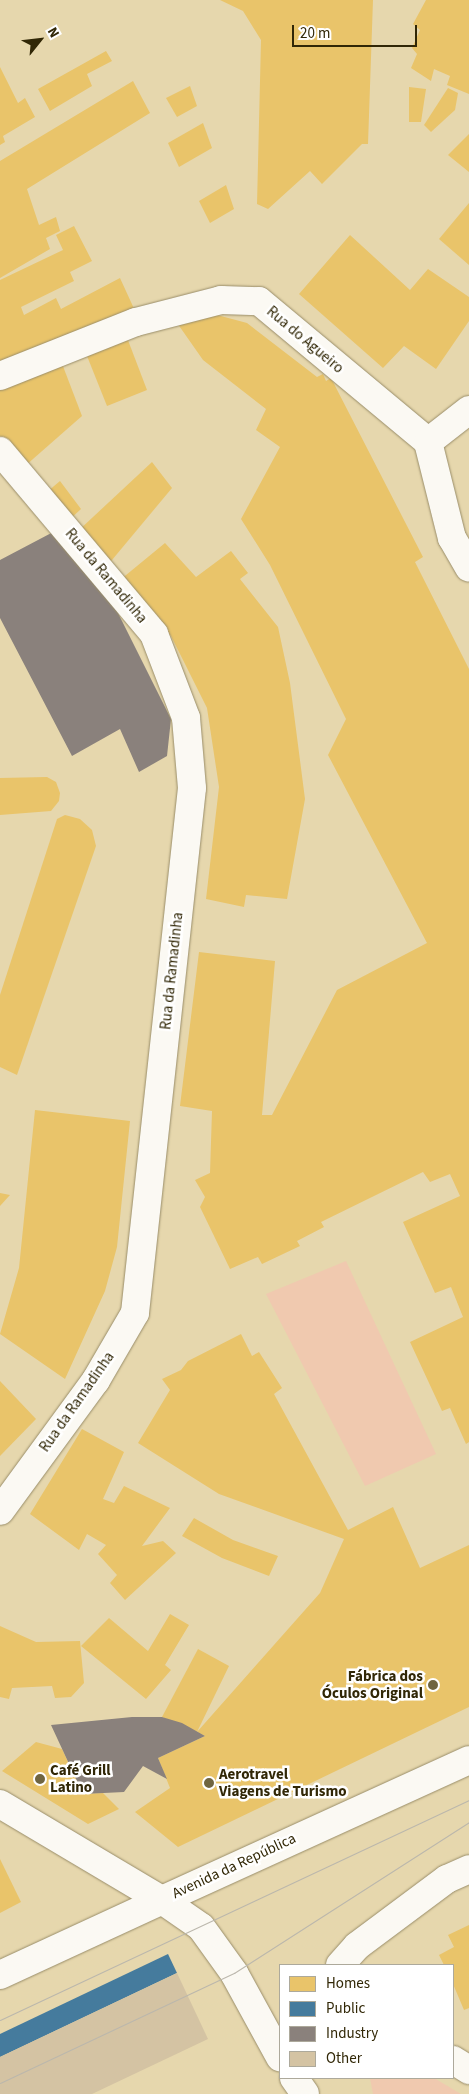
<!DOCTYPE html>
<html>
<head>
<meta charset="utf-8">
<style>
	body { margin:0 }
	#map { position:relative; width:469px; height:2094px; overflow:hidden; background:#e6d7ad; font-family:"Source Sans 3",sans-serif }
	div>[style] { position:absolute }
	.green>* { inset:0; background:#f0c9af }
	.homes>* { inset:0; background:#e9c46a }
	.public>* { inset:0; background:#457b9d }
	.industry>* { inset:0; background:#8a817c }
	.building>* { inset:0; background:#d4c3a3 }
	.roads { filter:drop-shadow(0 0 1px #998d69) drop-shadow(0 0 1px #998d69) }
	.street>* { height:28px; margin:-14px; padding:0 14px; transform-origin:14px; border-radius:14px; background:#fbf9f3 }
	.secondary>* { height:28px; margin:-14px; padding:0 14px; transform-origin:14px; border-radius:14px; background:#fbf9f3 }
	.primary>* { height:28px; margin:-14px; padding:0 14px; transform-origin:14px; border-radius:14px; background:#fbf9f3 }
	.tram>* { height:1px; margin:-0.5px; padding:0 0.5px; transform-origin:0.5px; border-radius:0.5px; background:#bbb7ac }
	.dots>* { width:14px; height:14px; translate:-50% -50%; box-sizing:border-box; border:2px solid #fff; border-radius:50% }
	span { translate:-50% -50%; white-space:nowrap; text-align:center; line-height:1.15; -webkit-text-stroke:5px #fff; paint-order:stroke }
	.street-label { font-size:15px; color:#312706 }
	.poi-label { font-size:15px; color:#312706; font-weight:700 }
	.right { translate:-100% -50%; text-align:right }
	.left { translate:0 -50%; text-align:left }
	.legend { position:absolute; left:279px; top:1964px; width:175px; height:115px; box-sizing:border-box; background:#fff; border:1px solid #ada99b; margin:0; padding:6px 9px; list-style:none; font-size:15px; color:#312706 }
	.legend li { display:flex; align-items:center; gap:10px; height:25px }
	.legend b { width:25px; border:1px solid #ada99b }
	.north { position:absolute; left:15px; top:15px; width:50px; height:50px; -webkit-text-stroke:4px #fff; paint-order:stroke; rotate:61deg; font-size:14px; font-weight:700; line-height:20px; text-align:center; color:#312706 }
	.north::after { content:''; display:block; margin:auto; width:18px; height:22px; background:#312706; clip-path:polygon(50% 0,100% 100%,50% 72%,0 100%) }
	.scale { position:absolute; left:292px; top:25px; width:125px; height:22px; box-sizing:border-box; border:2px solid #312706; border-top:0; padding-left:6px; font-size:15px; line-height:18px; white-space:nowrap; color:#312706; -webkit-text-stroke:4px #fff; paint-order:stroke }
</style>
</head>
<body>
<div id="map">
	<div class="green">
		<i style="clip-path:polygon(346px 1261px,436px 1454px,365px 1486px,266px 1294px)"></i>
		<i style="clip-path:polygon(370px 2078px,434px 2078px,461px 2094px,373px 2094px)"></i>
	</div>
	<div class="homes">
		<i style="clip-path:polygon(220px 0,373px 0,368px 144px,362px 144px,322px 184px,310px 171px,268px 209px,257px 204px,261px 40px,243px 11px)"></i>
		<i style="clip-path:polygon(426px 0,469px 0,469px 94px,447px 85px,450px 76px,434px 69px,431px 81px,411px 68px,417px 54px,412px 48px,420px 30px,413px 24px)"></i>
		<i style="clip-path:polygon(106px 51px,112px 61px,87px 74px,92px 86px,50px 111px,38px 89px)"></i>
		<i style="clip-path:polygon(0 67px,18px 103px,25px 98px,35px 117px,3px 136px,5px 142px,0 145px)"></i>
		<i style="clip-path:polygon(133px 81px,150px 113px,27px 189px,39px 225px,56px 217px,60px 231px,46px 238px,50px 249px,0 278px,0 161px)"></i>
		<i style="clip-path:polygon(190px 86px,197px 106px,177px 117px,166px 98px)"></i>
		<i style="clip-path:polygon(409px 87px,426px 89px,421px 122px,409px 122px)"></i>
		<i style="clip-path:polygon(448px 88px,458px 93px,455px 110px,431px 132px,424px 125px)"></i>
		<i style="clip-path:polygon(203px 123px,212px 148px,179px 167px,168px 143px)"></i>
		<i style="clip-path:polygon(469px 134px,469px 172px,448px 155px)"></i>
		<i style="clip-path:polygon(226px 185px,234px 209px,210px 223px,199px 201px)"></i>
		<i style="clip-path:polygon(469px 203px,469px 265px,439px 239px)"></i>
		<i style="clip-path:polygon(74px 226px,92px 261px,70px 272px,74px 281px,21px 307px,24px 315px,56px 298px,61px 309px,120px 278px,136px 313px,0 368px,0 280px,63px 250px,56px 235px)"></i>
		<i style="clip-path:polygon(350px 235px,410px 290px,428px 269px,469px 297px,469px 321px,436px 369px,404px 346px,383px 368px,299px 294px)"></i>
		<i style="clip-path:polygon(217px 315px,247px 323px,317px 377px,323px 374px,326px 381px,331px 378px,423px 557px,415px 562px,469px 669px,469px 1442px,466px 1444px,450px 1408px,442px 1411px,410px 1342px,463px 1317px,451px 1287px,435px 1293px,403px 1222px,460px 1196px,450px 1174px,430px 1182px,423px 1172px,321px 1222px,324px 1227px,297px 1241px,300px 1246px,262px 1264px,258px 1257px,230px 1269px,200px 1207px,205px 1197px,195px 1180px,210px 1173px,212px 1111px,180px 1106px,199px 952px,275px 961px,262px 1115px,272px 1115px,337px 990px,427px 943px,328px 755px,346px 719px,270px 565px,241px 519px,280px 447px,256px 430px,266px 409px,203px 360px,175px 320px)"></i>
		<i style="clip-path:polygon(126px 335px,147px 390px,107px 406px,85px 351px)"></i>
		<i style="clip-path:polygon(61px 361px,82px 416px,25px 466px,0 444px,0 385px)"></i>
		<i style="clip-path:polygon(152px 462px,172px 488px,107px 566px,78px 531px)"></i>
		<i style="clip-path:polygon(60px 481px,81px 509px,69px 520px,47px 492px)"></i>
		<i style="clip-path:polygon(165px 543px,196px 577px,231px 551px,248px 573px,240px 579px,278px 627px,290px 683px,305px 799px,287px 899px,246px 895px,244px 907px,206px 899px,219px 787px,207px 708px,171px 636px,120px 580px)"></i>
		<i style="clip-path:polygon(47px 777px,56px 782px,60px 793px,59px 801px,51px 811px,0 815px,0 778px)"></i>
		<i style="clip-path:polygon(65px 815px,80px 819px,92px 830px,96px 846px,17px 1075px,0 1067px,0 995px,57px 819px)"></i>
		<i style="clip-path:polygon(35px 1110px,130px 1121px,117px 1247px,105px 1291px,65px 1379px,0 1334px,19px 1268px)"></i>
		<i style="clip-path:polygon(0 1193px,10px 1195px,0 1206px)"></i>
		<i style="clip-path:polygon(241px 1334px,252px 1356px,259px 1352px,282px 1388px,274px 1394px,348px 1530px,393px 1507px,420px 1568px,469px 1545px,469px 1707px,178px 1847px,135px 1812px,170px 1788px,158px 1758px,205px 1736px,197px 1732px,320px 1593px,344px 1539px,219px 1494px,138px 1443px,170px 1390px,162px 1379px,181px 1370px,188px 1361px)"></i>
		<i style="clip-path:polygon(0 1381px,36px 1419px,0 1456px)"></i>
		<i style="clip-path:polygon(82px 1429px,124px 1452px,103px 1499px,114px 1503px,124px 1486px,170px 1508px,142px 1546px,163px 1541px,176px 1553px,125px 1600px,110px 1583px,117px 1575px,98px 1554px,106px 1545px,87px 1534px,79px 1550px,30px 1514px)"></i>
		<i style="clip-path:polygon(194px 1518px,233px 1540px,278px 1556px,269px 1576px,222px 1558px,182px 1536px)"></i>
		<i style="clip-path:polygon(170px 1614px,189px 1625px,165px 1665px,171px 1670px,146px 1699px,81px 1646px,109px 1618px,148px 1651px)"></i>
		<i style="clip-path:polygon(0 1626px,36px 1642px,80px 1641px,84px 1683px,71px 1697px,55px 1698px,52px 1686px,12px 1688px,9px 1699px,0 1697px)"></i>
		<i style="clip-path:polygon(198px 1649px,229px 1666px,197px 1732px,162px 1717px)"></i>
		<i style="clip-path:polygon(36px 1742px,62px 1749px,83px 1794px,103px 1793px,119px 1809px,88px 1824px,2px 1771px)"></i>
		<i style="clip-path:polygon(0 1859px,21px 1902px,0 1913px)"></i>
		<i style="clip-path:polygon(469px 1925px,469px 2008px,464px 2010px,453px 1984px,453px 1965px,444px 1965px,439px 1955px,454px 1947px,448px 1935px)"></i>
	</div>
	<div class="public">
		<i style="clip-path:polygon(168px 1954px,177px 1973px,0 2057px,0 2034px)"></i>
	</div>
	<div class="industry">
		<i style="clip-path:polygon(57px 530px,106px 589px,171px 719px,167px 756px,139px 772px,120px 729px,72px 756px,0 618px,0 560px)"></i>
		<i style="clip-path:polygon(132px 1717px,162px 1717px,182px 1723px,205px 1736px,158px 1758px,167px 1779px,143px 1766px,124px 1792px,83px 1794px,51px 1725px)"></i>
	</div>
	<div class="building">
		<i style="clip-path:polygon(177px 1973px,208px 2039px,92px 2094px,0 2094px,0 2057px)"></i>
	</div>
	<div class="roads">
		<div class="street">
			<i style="left:0;top:376px;width:146px;rotate:-21.7deg"></i>
			<i style="left:136px;top:322px;width:88px;rotate:-14.5deg"></i>
			<i style="left:221px;top:300px;width:38px;rotate:2deg"></i>
			<i style="left:259px;top:301px;width:220px;rotate:39.8deg"></i>
			<i style="left:428px;top:442px;width:52px;rotate:-38deg"></i>
			<i style="left:428px;top:442px;width:99px;rotate:76deg"></i>
			<i style="left:452px;top:538px;width:34px;rotate:60deg"></i>
			<i style="left:0;top:451px;width:239px;rotate:49.9deg"></i>
			<i style="left:154px;top:634px;width:90px;rotate:69.1deg"></i>
			<i style="left:186px;top:718px;width:70px;rotate:85.1deg"></i>
			<i style="left:192px;top:788px;width:528px;rotate:96.2deg"></i>
			<i style="left:135px;top:1313px;width:78px;rotate:120.2deg"></i>
			<i style="left:96px;top:1380px;width:162px;rotate:126.2deg"></i>
			<i style="left:0;top:1804px;width:188px;rotate:30.7deg"></i>
			<i style="left:453px;top:2060px;width:19px;rotate:32deg"></i>
		</div>
		<div class="secondary">
			<i style="left:162px;top:1900px;width:337px;rotate:-24.5deg"></i>
			<i style="left:340px;top:1965px;width:25px;rotate:-48deg"></i>
			<i style="left:357px;top:1946px;width:112px;rotate:-36.7deg"></i>
			<i style="left:447px;top:1879px;width:24px;rotate:-24deg"></i>
		</div>
		<div class="primary">
			<i style="left:0;top:1975px;width:179px;rotate:-24.8deg"></i>
			<i style="left:162px;top:1900px;width:47px;rotate:34.7deg"></i>
			<i style="left:201px;top:1927px;width:57px;rotate:54.3deg"></i>
			<i style="left:234px;top:1973px;width:96px;rotate:61.3deg"></i>
			<i style="left:294px;top:2078px;width:19px;rotate:55deg"></i>
		</div>
	</div>
	<div class="tram">
		<i style="left:0;top:2020px;width:518px;rotate:-25.13deg"></i>
		<i style="left:0;top:2083px;width:259px;rotate:-25.2deg"></i>
		<i style="left:234px;top:1973px;width:279px;rotate:-32.7deg"></i>
	</div>
	<div class="dots">
		<i style="left:433px;top:1685px;background:#706540"></i>
		<i style="left:40px;top:1779px;background:#706540"></i>
		<i style="left:209px;top:1783px;background:#706540"></i>
	</div>
	<div class="street-label">
		<span style="left:305px;top:340px;rotate:40deg">Rua do Agueiro</span>
		<span style="left:106px;top:576px;rotate:50deg">Rua da Ramadinha</span>
		<span style="left:172px;top:971px;rotate:-84deg">Rua da Ramadinha</span>
		<span style="left:77px;top:1402px;rotate:-55deg">Rua da Ramadinha</span>
		<span style="left:234px;top:1866px;rotate:-25deg">Avenida da República</span>
	</div>
	<div class="poi-label">
		<span class="right" style="left:423px;top:1685px">Fábrica dos<br>Óculos Original</span>
		<span class="left" style="left:50px;top:1779px">Café Grill<br>Latino</span>
		<span class="left" style="left:219px;top:1783px">Aerotravel<br>Viagens de Turismo</span>
	</div>
	<ul class="legend">
	<li><b style="height:14px;background:#e9c46a"></b>Homes</li>
	<li><b style="height:14px;background:#457b9d"></b>Public</li>
	<li><b style="height:14px;background:#8a817c"></b>Industry</li>
	<li><b style="height:14px;background:#d4c3a3"></b>Other</li>
	</ul>
	<div class="north">N</div>
	<div class="scale">20 m</div>
</div>
</body>
</html>
